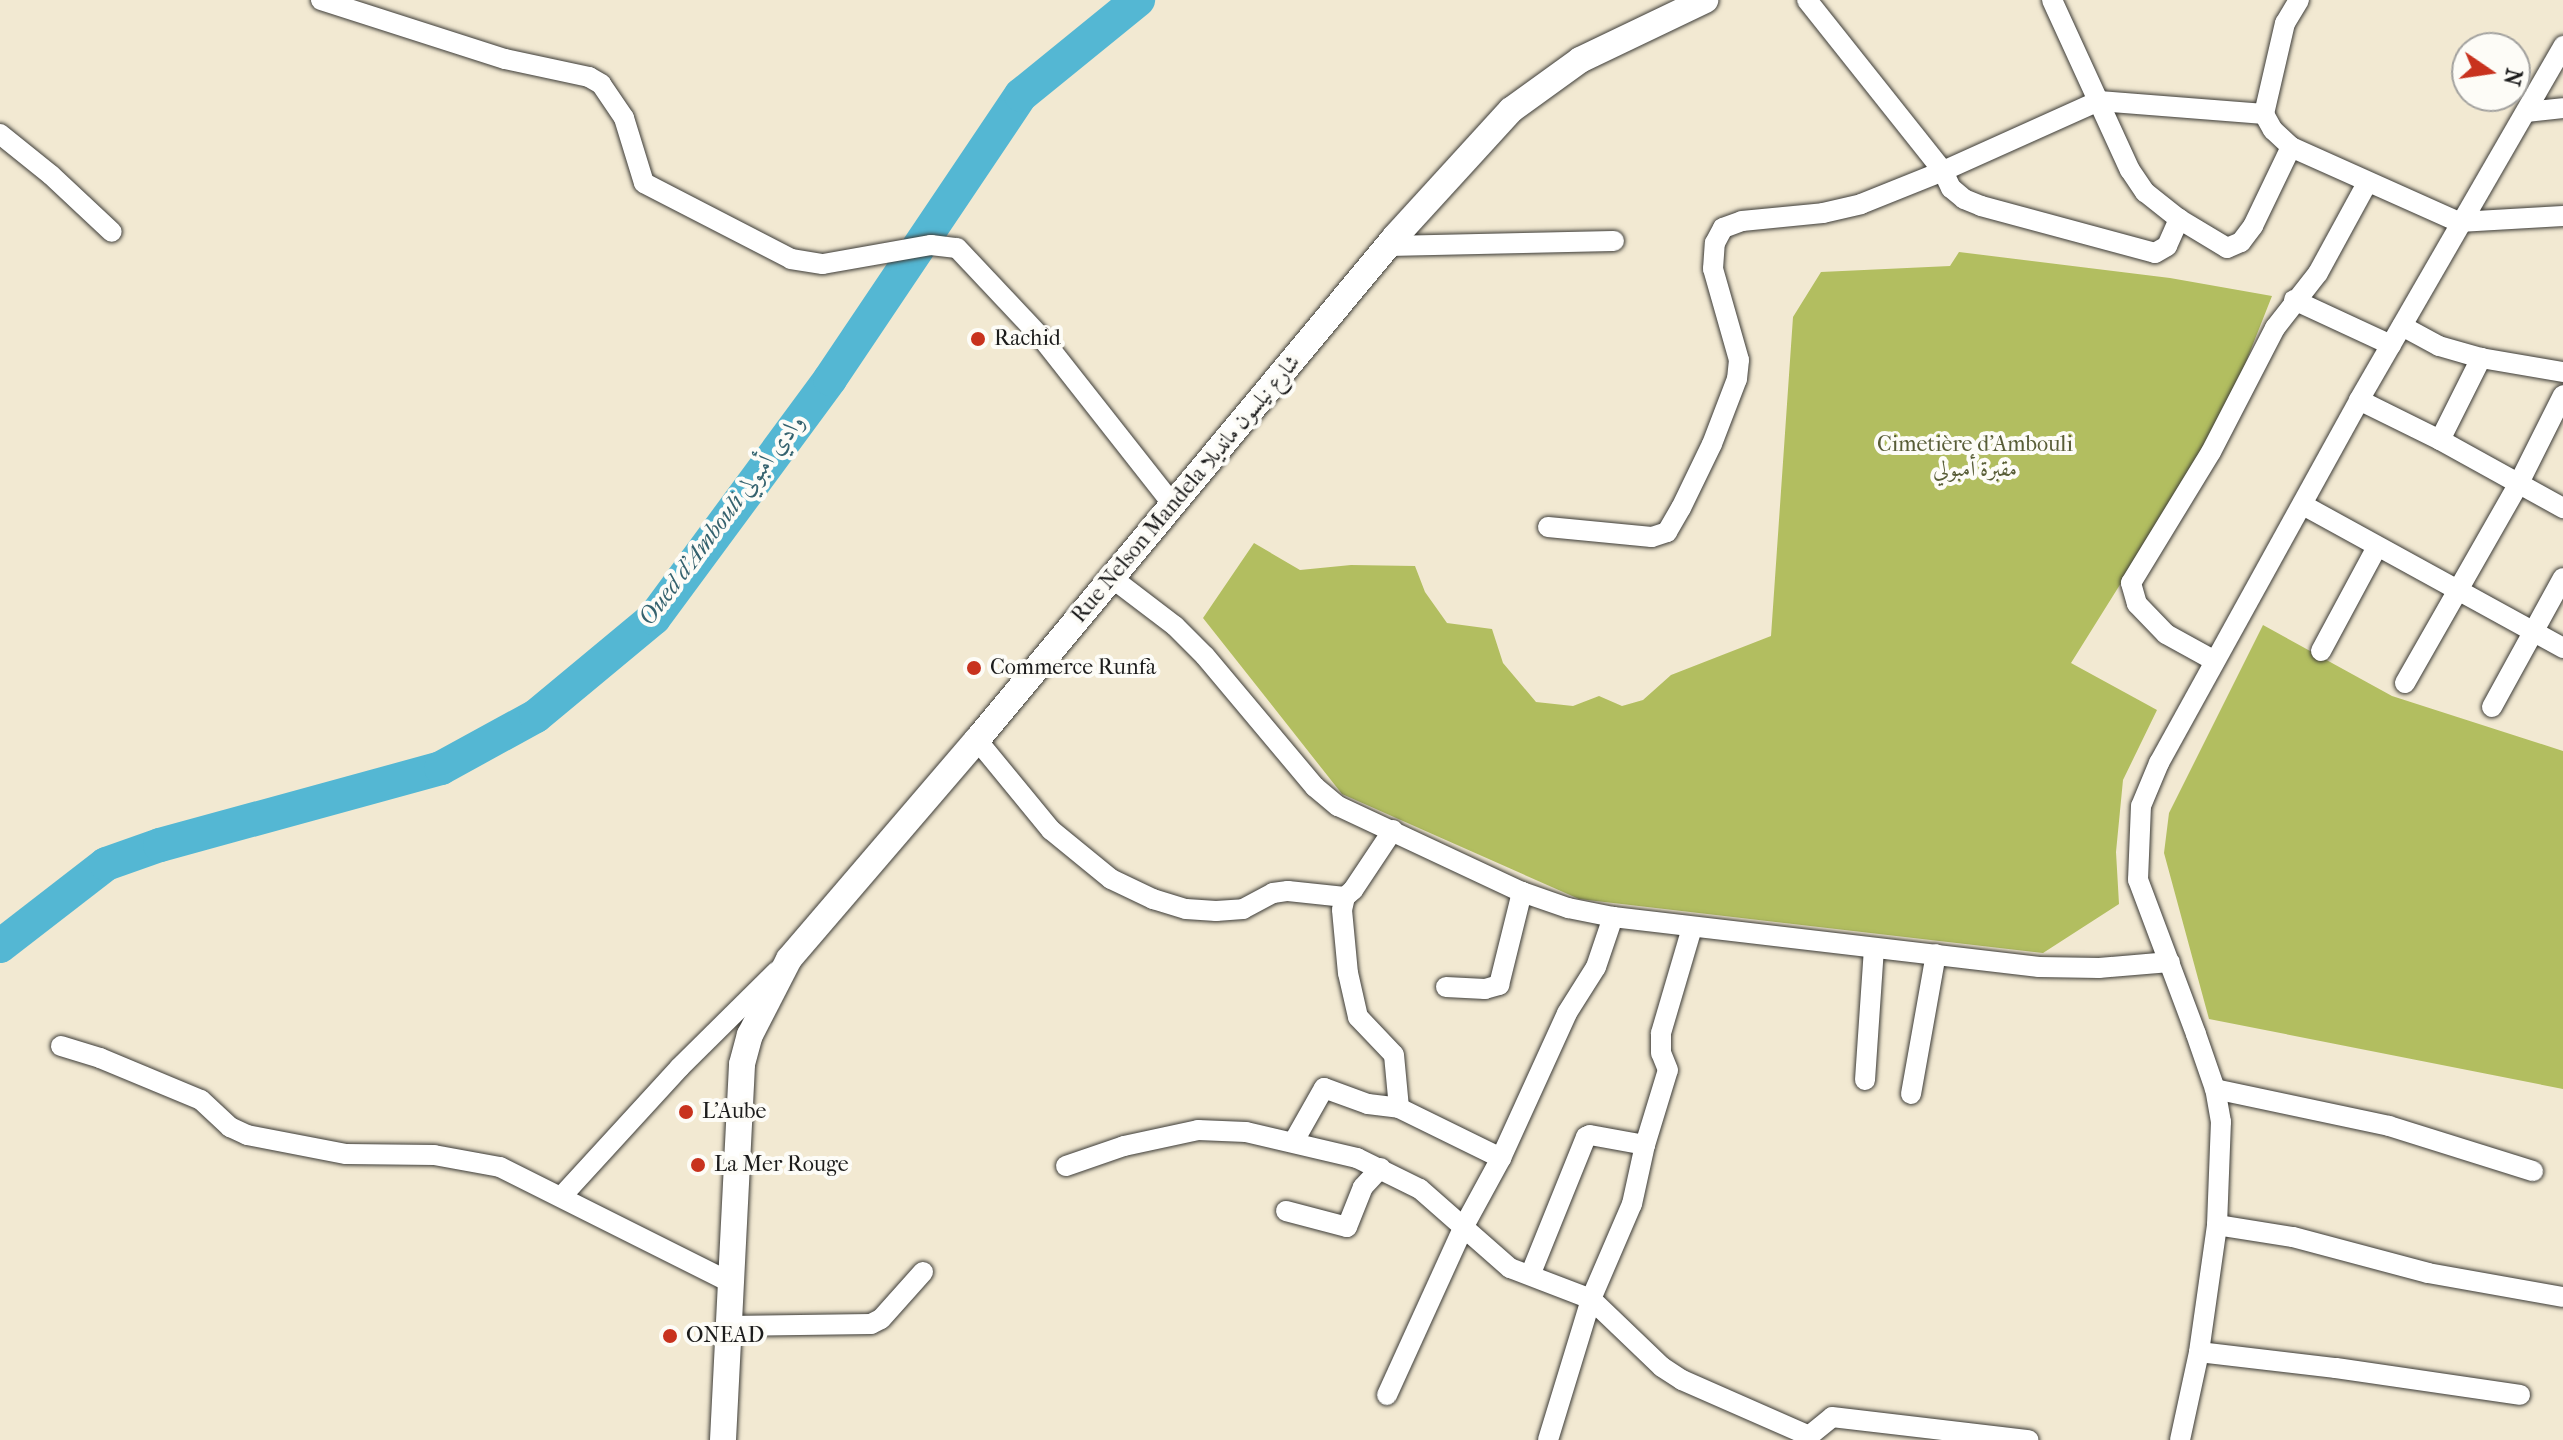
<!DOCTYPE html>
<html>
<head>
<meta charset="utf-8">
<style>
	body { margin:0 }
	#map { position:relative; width:2563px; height:1440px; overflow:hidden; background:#f2e9d2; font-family:"IM FELL French Canon",Amiri,serif }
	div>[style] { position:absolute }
	.green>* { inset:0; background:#b2be60 }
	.river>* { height:34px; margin:-17px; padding:0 17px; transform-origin:17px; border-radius:17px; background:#54b7d3 }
	.roads { filter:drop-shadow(0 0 2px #3c3b37) drop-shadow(0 0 2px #3c3b37) }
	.minor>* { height:20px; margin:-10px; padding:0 10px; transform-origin:10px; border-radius:10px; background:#fff }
	.major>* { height:26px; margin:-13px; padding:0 13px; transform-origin:13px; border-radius:13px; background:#fff }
	.dots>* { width:22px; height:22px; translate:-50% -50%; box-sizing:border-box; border:4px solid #fdfcf7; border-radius:50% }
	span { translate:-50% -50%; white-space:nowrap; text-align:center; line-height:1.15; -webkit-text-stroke:8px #fdfcf7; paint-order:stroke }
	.poi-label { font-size:22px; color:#1c1c1c }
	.left { translate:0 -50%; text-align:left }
	.park-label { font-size:22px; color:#585d37 }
	.street-label { font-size:22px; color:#1c1c1c }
	.water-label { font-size:24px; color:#35626e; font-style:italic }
	.north { position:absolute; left:2451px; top:32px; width:80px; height:80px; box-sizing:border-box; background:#fdfcf7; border:2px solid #a3a29f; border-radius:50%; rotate:103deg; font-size:22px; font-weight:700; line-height:32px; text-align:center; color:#1c1c1c }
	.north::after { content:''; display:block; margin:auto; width:28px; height:36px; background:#c8321e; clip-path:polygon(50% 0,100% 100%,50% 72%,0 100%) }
</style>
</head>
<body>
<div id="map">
	<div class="green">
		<i style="clip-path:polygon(1959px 252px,2170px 278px,2272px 296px,2223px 420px,2071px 663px,2157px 710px,2123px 780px,2116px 852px,2119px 904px,2043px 953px,1579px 899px,1342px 794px,1203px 618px,1254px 543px,1300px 570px,1351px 565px,1415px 566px,1425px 592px,1447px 623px,1492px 629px,1503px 663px,1536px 702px,1573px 706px,1599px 696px,1622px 706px,1643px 700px,1671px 675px,1771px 636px,1793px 317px,1821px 272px,1950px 266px)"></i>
		<i style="clip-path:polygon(2263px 625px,2392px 696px,2563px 751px,2563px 1089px,2209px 1019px,2164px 853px,2169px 813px)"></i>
	</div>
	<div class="river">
		<i style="left:0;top:946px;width:134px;rotate:-37.7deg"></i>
		<i style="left:106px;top:864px;width:57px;rotate:-19.4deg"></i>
		<i style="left:160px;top:845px;width:291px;rotate:-15.3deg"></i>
		<i style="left:441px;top:768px;width:108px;rotate:-28.7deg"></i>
		<i style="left:536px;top:716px;width:153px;rotate:-39.7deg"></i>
		<i style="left:654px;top:618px;width:297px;rotate:-53.6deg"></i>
		<i style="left:830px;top:379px;width:342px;rotate:-56.1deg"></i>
		<i style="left:1021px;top:95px;width:151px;rotate:-39.1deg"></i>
	</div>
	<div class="roads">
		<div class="minor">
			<i style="left:321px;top:0;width:193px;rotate:17.8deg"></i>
			<i style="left:505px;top:59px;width:86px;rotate:12.1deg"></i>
			<i style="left:589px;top:77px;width:14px;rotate:30deg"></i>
			<i style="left:601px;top:84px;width:41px;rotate:55.9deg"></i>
			<i style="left:624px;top:118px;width:68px;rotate:72.9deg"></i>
			<i style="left:644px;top:183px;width:165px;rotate:27.3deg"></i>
			<i style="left:791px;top:259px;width:32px;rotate:9deg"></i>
			<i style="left:823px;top:264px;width:110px;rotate:-10deg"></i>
			<i style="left:931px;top:245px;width:26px;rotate:7deg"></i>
			<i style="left:957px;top:248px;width:122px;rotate:46.7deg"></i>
			<i style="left:1041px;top:337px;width:214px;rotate:51.8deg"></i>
			<i style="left:1807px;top:0;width:218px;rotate:51.5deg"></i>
			<i style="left:1943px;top:171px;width:171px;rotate:-24.2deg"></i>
			<i style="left:2099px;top:101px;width:166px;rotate:4.5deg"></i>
			<i style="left:2052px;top:0;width:187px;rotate:65.4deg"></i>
			<i style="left:2130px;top:170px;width:27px;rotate:56deg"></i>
			<i style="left:2145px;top:192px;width:43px;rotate:38.5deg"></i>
			<i style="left:2179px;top:219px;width:56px;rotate:31.1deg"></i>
			<i style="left:2227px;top:248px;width:15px;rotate:-23deg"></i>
			<i style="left:2241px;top:242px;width:20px;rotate:-53deg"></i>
			<i style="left:2253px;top:226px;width:88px;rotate:-64.3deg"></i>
			<i style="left:2299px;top:0;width:27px;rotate:121deg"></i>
			<i style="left:2285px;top:23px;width:93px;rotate:103deg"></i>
			<i style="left:2264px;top:114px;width:18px;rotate:61deg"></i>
			<i style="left:2273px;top:130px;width:25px;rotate:43deg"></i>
			<i style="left:2291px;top:147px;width:184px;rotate:24.1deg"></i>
			<i style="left:2459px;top:222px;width:104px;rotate:-3.3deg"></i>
			<i style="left:2526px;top:112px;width:37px;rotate:-6deg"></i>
			<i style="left:0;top:134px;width:65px;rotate:38.8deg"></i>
			<i style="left:51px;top:175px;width:83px;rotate:43.1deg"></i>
			<i style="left:1388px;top:246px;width:226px;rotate:-1.3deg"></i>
			<i style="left:2294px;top:300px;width:107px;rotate:24.9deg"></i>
			<i style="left:2402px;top:326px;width:42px;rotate:28.4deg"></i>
			<i style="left:2439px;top:346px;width:44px;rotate:15.9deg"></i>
			<i style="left:2481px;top:358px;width:83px;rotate:9.7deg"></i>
			<i style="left:2359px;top:400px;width:90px;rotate:26.3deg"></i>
			<i style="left:2440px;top:440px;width:141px;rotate:28.9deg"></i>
			<i style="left:2440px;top:440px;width:92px;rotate:-63.4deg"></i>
			<i style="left:2303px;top:505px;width:297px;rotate:28.8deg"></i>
			<i style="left:1548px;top:527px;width:104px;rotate:5.5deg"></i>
			<i style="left:1652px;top:537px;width:16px;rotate:-18deg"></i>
			<i style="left:1667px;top:532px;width:28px;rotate:-60deg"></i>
			<i style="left:1681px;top:508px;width:71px;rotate:-64.2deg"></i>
			<i style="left:1712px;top:444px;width:70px;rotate:-69deg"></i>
			<i style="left:1737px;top:379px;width:19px;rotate:-84deg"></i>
			<i style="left:1739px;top:360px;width:95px;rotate:-105.9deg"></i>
			<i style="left:1713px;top:269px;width:26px;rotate:-86deg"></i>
			<i style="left:1715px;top:243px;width:17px;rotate:-62deg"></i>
			<i style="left:1723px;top:228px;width:20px;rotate:-20deg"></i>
			<i style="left:1742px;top:221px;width:81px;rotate:-5.6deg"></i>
			<i style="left:1823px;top:213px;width:39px;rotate:-13deg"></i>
			<i style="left:1861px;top:204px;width:88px;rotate:-21.9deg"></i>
			<i style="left:1943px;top:171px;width:19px;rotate:65deg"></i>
			<i style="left:1951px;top:188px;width:17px;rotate:40deg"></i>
			<i style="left:1964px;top:199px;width:18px;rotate:22deg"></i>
			<i style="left:1981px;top:206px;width:180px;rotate:15.1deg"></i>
			<i style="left:2155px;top:253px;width:14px;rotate:-30deg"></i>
			<i style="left:2167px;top:246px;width:30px;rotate:-66deg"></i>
			<i style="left:1112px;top:578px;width:79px;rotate:37.3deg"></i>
			<i style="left:1175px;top:626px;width:42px;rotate:45deg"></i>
			<i style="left:1205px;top:656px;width:171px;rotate:50deg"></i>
			<i style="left:1315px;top:787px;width:30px;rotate:40deg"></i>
			<i style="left:1338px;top:806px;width:203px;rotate:25.1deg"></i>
			<i style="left:1522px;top:892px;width:49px;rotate:19.2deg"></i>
			<i style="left:1568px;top:908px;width:46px;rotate:11.3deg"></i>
			<i style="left:1613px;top:917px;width:429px;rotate:6.7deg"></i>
			<i style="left:2039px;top:967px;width:60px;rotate:1deg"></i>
			<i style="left:2099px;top:968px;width:71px;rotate:-4.8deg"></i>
			<i style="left:2321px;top:651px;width:118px;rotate:-61.7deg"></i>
			<i style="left:2215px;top:661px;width:56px;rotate:-151.1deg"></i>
			<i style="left:2166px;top:634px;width:42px;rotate:-134deg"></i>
			<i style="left:2137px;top:604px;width:22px;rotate:-106deg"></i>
			<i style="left:2131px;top:583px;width:153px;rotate:-58.6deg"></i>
			<i style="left:2211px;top:452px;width:140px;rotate:-62.7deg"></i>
			<i style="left:2275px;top:328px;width:70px;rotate:-52deg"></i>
			<i style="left:2318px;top:273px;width:102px;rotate:-61.4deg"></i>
			<i style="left:2405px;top:683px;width:230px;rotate:-60.3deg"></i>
			<i style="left:2519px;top:483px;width:98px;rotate:-63.4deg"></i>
			<i style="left:2492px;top:707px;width:147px;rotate:-61.2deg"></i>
			<i style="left:977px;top:740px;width:117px;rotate:50.6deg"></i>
			<i style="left:1051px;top:830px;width:77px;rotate:39.2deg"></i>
			<i style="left:1111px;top:879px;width:47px;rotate:25.5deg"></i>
			<i style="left:1153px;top:899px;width:34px;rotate:17deg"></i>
			<i style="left:1186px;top:909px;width:30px;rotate:4deg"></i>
			<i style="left:1216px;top:911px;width:27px;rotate:-4deg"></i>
			<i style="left:1243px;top:909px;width:34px;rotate:-28deg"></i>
			<i style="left:1273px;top:893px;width:15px;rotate:-8deg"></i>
			<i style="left:1288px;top:891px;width:57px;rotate:6deg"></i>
			<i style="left:1393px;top:830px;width:72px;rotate:123.7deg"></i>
			<i style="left:1353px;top:890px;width:11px;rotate:139deg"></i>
			<i style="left:1345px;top:897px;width:13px;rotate:103deg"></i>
			<i style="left:1342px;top:910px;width:63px;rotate:84.6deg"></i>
			<i style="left:1348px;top:973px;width:45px;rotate:77.2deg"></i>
			<i style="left:1358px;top:1017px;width:52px;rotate:46.5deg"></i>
			<i style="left:1394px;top:1055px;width:53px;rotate:84.6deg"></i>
			<i style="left:1399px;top:1108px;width:114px;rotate:26.1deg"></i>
			<i style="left:1446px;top:987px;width:39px;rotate:3deg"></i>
			<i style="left:1485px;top:989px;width:15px;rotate:-16deg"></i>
			<i style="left:1499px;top:985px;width:96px;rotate:-76.1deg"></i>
			<i style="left:61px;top:1046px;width:41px;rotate:17.1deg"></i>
			<i style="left:100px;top:1058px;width:109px;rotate:22.6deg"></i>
			<i style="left:201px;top:1100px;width:40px;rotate:43deg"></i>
			<i style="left:230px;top:1127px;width:19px;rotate:25deg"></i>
			<i style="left:247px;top:1135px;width:101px;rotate:10.9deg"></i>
			<i style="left:346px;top:1154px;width:88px;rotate:0.7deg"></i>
			<i style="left:434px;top:1155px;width:67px;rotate:10.3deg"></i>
			<i style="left:500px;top:1167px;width:259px;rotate:26.6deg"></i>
			<i style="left:1865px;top:1080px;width:132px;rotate:-86.1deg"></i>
			<i style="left:2215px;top:1089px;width:178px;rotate:12deg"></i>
			<i style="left:2389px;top:1126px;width:151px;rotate:17.4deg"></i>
			<i style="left:1911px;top:1094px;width:142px;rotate:-79.9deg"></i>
			<i style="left:1294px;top:1141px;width:61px;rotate:-60.5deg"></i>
			<i style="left:1324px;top:1088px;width:47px;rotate:20deg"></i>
			<i style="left:1368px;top:1104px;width:31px;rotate:7deg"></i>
			<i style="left:1066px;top:1166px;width:61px;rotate:-19deg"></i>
			<i style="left:1124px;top:1146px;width:76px;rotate:-12.2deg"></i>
			<i style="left:1198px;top:1130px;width:48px;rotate:2.4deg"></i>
			<i style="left:1246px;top:1132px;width:114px;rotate:13.2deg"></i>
			<i style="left:1357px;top:1158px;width:70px;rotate:26.2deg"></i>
			<i style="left:1420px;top:1189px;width:120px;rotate:41.3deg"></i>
			<i style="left:1510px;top:1268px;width:87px;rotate:20.9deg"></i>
			<i style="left:1591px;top:1299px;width:98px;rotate:43.8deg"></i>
			<i style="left:1662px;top:1367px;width:24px;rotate:33deg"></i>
			<i style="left:1682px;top:1380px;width:137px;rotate:23.7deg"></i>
			<i style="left:561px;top:1197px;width:176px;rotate:-47.5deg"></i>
			<i style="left:680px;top:1067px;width:136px;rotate:-44.7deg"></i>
			<i style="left:1286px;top:1211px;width:63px;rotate:14.7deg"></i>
			<i style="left:1347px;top:1227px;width:43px;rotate:-68.2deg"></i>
			<i style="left:1363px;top:1187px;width:26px;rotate:-47deg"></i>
			<i style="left:2217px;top:1225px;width:77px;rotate:9deg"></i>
			<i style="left:2293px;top:1237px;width:140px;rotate:14.9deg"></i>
			<i style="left:2428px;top:1273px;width:137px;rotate:10.1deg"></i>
			<i style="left:1531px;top:1273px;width:147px;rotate:-68deg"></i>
			<i style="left:1586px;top:1137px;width:4px;rotate:-27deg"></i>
			<i style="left:1590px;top:1135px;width:56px;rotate:10.3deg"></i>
			<i style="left:729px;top:1326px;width:142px;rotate:-0.8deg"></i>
			<i style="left:871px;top:1324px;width:11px;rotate:-27deg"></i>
			<i style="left:881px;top:1319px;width:63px;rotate:-48.2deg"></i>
			<i style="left:2199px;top:1352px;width:138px;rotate:6.7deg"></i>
			<i style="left:2336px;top:1368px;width:186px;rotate:8.3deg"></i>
			<i style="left:1387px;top:1395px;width:186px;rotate:-65.5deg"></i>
			<i style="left:1464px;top:1226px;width:77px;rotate:-61.4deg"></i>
			<i style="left:1501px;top:1158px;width:159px;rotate:-65.5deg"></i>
			<i style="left:1567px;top:1013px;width:54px;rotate:-57.8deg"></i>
			<i style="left:1596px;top:967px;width:53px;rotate:-71.2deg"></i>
			<i style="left:1548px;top:1440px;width:147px;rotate:-73deg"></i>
			<i style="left:1591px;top:1299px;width:103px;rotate:-66.7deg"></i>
			<i style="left:1632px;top:1204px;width:60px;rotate:-77.6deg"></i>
			<i style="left:1645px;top:1145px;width:78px;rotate:-73deg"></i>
			<i style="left:1668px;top:1070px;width:18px;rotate:-112deg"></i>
			<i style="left:1661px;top:1053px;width:20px;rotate:-90deg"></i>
			<i style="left:1661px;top:1033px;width:109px;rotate:-73.6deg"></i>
			<i style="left:1804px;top:1440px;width:36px;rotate:-39deg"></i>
			<i style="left:1832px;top:1417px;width:198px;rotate:6.7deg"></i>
			<i style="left:2180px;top:1440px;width:90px;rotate:-77.8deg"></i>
			<i style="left:2199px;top:1352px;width:128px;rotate:-81.9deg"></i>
			<i style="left:2217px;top:1225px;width:103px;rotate:-87.8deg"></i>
			<i style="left:2221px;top:1122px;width:34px;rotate:-100deg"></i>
			<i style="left:2215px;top:1089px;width:58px;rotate:-109.1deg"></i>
			<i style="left:2196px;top:1034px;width:165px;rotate:-110.6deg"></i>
			<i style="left:2138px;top:880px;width:74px;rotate:-87.7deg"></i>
			<i style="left:2141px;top:806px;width:47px;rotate:-67.3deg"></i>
			<i style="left:2159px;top:763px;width:414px;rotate:-61.1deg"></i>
			<i style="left:2359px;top:400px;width:409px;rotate:-60deg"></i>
		</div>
		<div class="major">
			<i style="left:723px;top:1440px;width:376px;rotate:-87.1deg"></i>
			<i style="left:742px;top:1064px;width:30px;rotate:-75deg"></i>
			<i style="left:750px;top:1035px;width:85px;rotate:-62.8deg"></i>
			<i style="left:789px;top:959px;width:289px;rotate:-49.4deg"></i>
			<i style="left:977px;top:740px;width:654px;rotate:-50.27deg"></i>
			<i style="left:1395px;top:237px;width:172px;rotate:-47.6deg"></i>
			<i style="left:1511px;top:110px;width:85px;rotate:-35.9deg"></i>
			<i style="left:1580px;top:60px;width:139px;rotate:-25.6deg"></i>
		</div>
	</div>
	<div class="dots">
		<i style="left:978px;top:339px;background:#c8321e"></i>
		<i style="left:974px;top:668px;background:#c8321e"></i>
		<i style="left:686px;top:1112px;background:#c8321e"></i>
		<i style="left:698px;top:1165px;background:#c8321e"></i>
		<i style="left:670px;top:1336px;background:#c8321e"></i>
	</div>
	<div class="poi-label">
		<span class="left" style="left:994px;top:339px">Rachid</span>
		<span class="left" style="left:990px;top:668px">Commerce Runfa</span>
		<span class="left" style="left:702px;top:1112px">L'Aube</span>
		<span class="left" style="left:714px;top:1165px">La Mer Rouge</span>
		<span class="left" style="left:686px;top:1336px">ONEAD</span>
	</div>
	<div class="park-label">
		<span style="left:1975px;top:457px">Cimetière d'Ambouli<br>مقبرة أمبولي</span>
	</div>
	<div class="street-label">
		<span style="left:1186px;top:489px;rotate:-50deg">Rue Nelson Mandela شارع نيلسون مانديلا</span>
	</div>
	<div class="water-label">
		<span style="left:722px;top:520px;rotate:-53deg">Oued d'Ambouli وادي أمبولي</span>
	</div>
	<div class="north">N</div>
</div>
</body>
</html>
